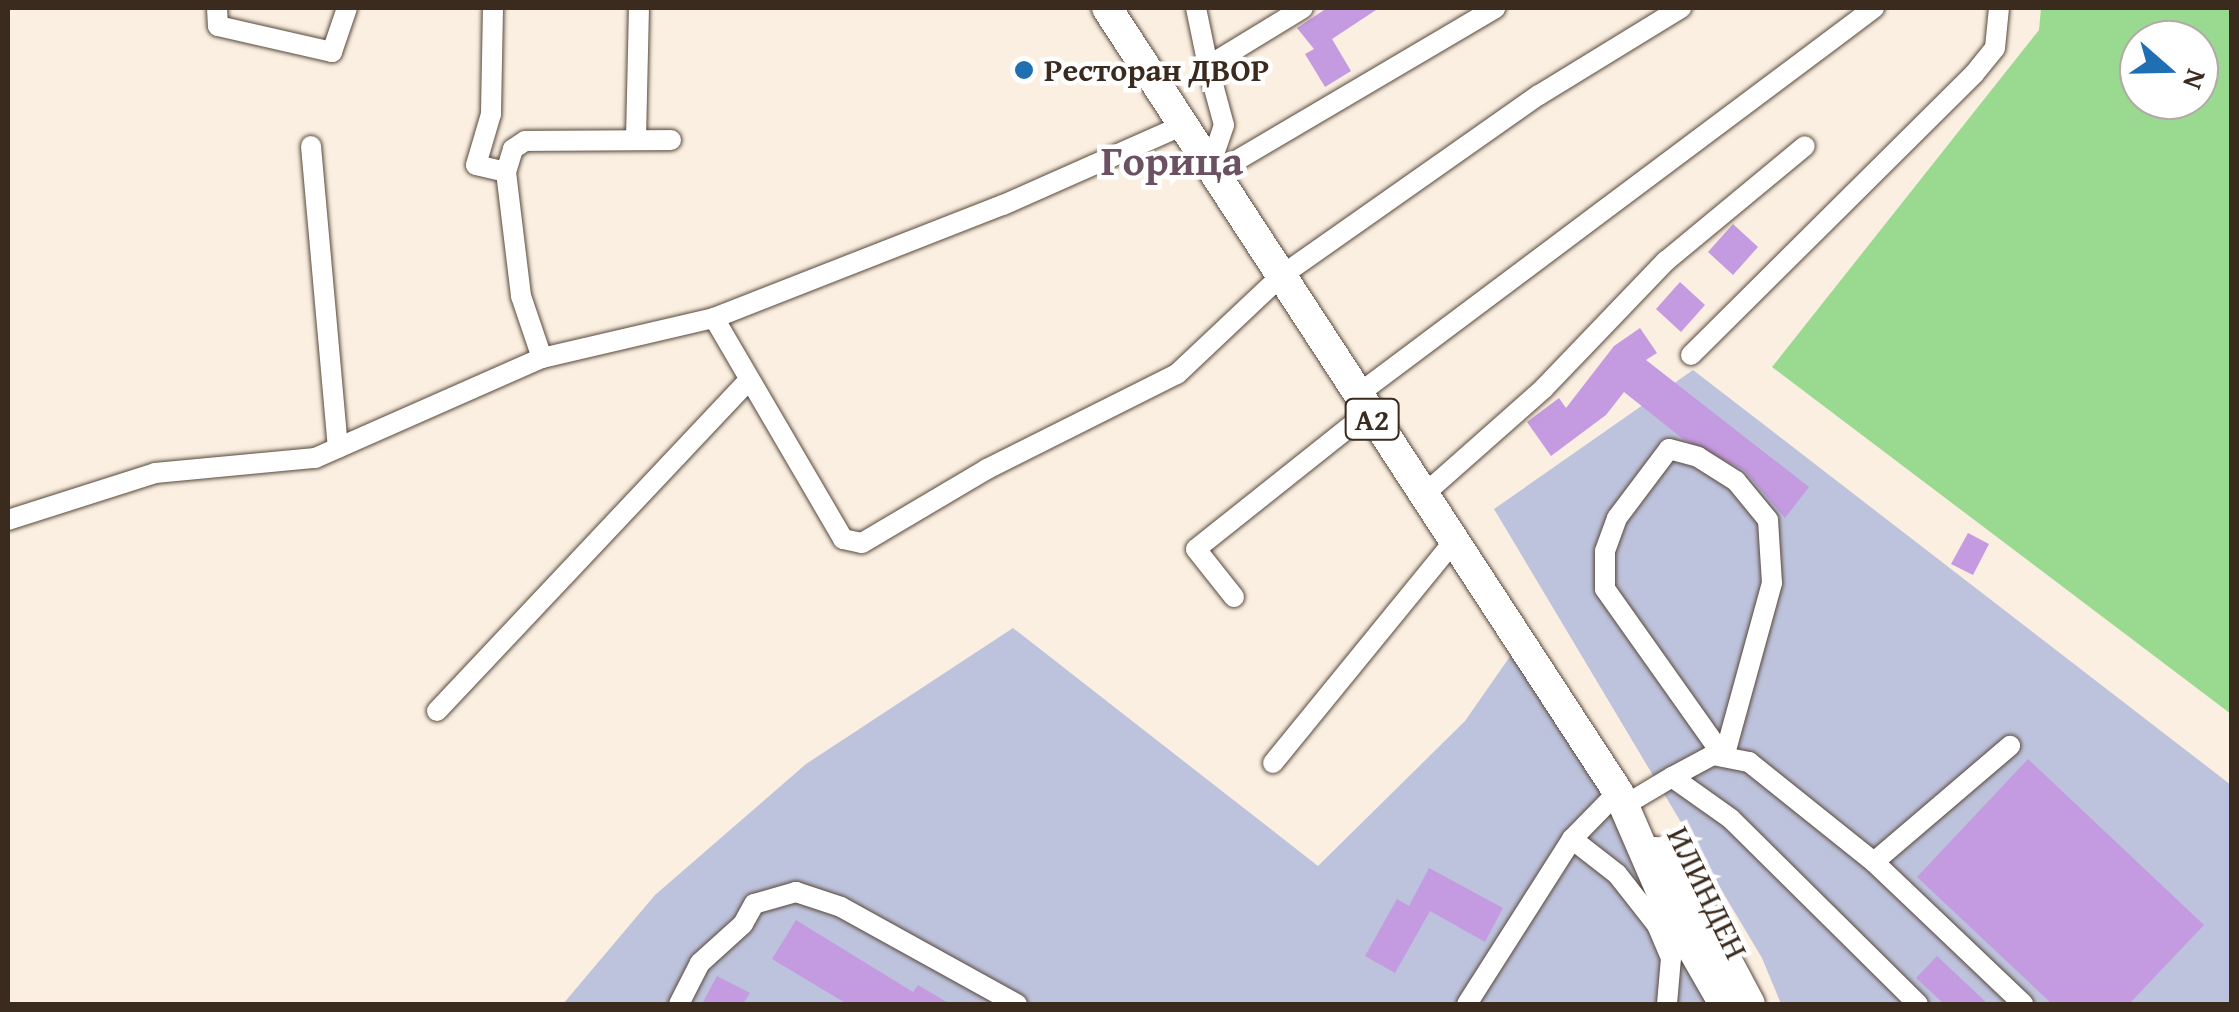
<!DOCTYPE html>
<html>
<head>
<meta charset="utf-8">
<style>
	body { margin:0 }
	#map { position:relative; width:2239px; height:1012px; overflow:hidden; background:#faefe1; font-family:"Gentium Book Plus",serif }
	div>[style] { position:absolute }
	.industrial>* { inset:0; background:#bec3dd }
	.green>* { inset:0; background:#9ada90 }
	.building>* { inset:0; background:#c49ae1 }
	.roads { filter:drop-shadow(0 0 2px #58483b) drop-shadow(0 0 2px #58483b) }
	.street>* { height:20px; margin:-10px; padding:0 10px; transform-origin:10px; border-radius:10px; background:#fff }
	.primary>* { height:30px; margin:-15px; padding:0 15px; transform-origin:15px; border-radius:15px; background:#fff }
	.dots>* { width:28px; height:28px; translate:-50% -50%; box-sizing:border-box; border:5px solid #fff; border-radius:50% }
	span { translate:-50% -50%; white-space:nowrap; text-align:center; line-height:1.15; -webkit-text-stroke:9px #fff; paint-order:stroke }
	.shield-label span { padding:2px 8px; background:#fff; border:2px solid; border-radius:8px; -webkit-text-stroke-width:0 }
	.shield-label { font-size:30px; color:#3b2a1e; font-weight:700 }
	.poi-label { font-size:32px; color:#3b2a1e; font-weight:700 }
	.left { translate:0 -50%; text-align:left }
	.street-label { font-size:32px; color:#3b2a1e }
	.district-label { font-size:42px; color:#6b5162; font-weight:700 }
	.frame { position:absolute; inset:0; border:10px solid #3b2a1e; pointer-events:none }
	.north { position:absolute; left:2119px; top:20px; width:100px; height:100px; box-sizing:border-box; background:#fff; border:2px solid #b1aaa5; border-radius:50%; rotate:110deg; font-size:28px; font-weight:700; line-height:40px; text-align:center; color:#3b2a1e }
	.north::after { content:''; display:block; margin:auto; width:35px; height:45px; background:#1f6fb2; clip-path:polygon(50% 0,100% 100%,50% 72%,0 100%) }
</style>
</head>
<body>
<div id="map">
	<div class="industrial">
		<i style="clip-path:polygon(1693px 370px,2231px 785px,2231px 1004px,1781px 1004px,1762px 958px,1494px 509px)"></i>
		<i style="clip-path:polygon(1013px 628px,1318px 866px,1465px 721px,1511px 655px,1616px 808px,1721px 1004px,563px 1004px,655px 895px,806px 764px)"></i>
	</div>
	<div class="green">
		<i style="clip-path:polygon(evenodd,2041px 8px,2231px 8px,2231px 714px,1772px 367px,2039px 30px,2041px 8px,2139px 40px,2199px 40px,2199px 100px,2139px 100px,2139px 40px)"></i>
	</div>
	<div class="building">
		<i style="clip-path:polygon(1327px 8px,1379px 8px,1332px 39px,1351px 71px,1325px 87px,1305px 54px,1314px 49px,1297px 28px)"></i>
		<i style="clip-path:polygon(1733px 224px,1758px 247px,1733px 275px,1708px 252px)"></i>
		<i style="clip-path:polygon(1680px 282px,1705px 305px,1681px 332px,1656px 309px)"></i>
		<i style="clip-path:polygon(1640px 328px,1657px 353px,1646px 360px,1809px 487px,1785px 518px,1744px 470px,1683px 439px,1624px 392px,1606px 415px,1551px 456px,1527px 422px,1559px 398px,1566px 408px,1614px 346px)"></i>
		<i style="clip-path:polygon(1968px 533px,1989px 544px,1973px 575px,1951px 564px)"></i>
		<i style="clip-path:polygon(2028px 759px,2204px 925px,2129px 1004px,2052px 1004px,1917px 877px)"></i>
		<i style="clip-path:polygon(1429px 868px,1503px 908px,1485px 942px,1430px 911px,1395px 973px,1365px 956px,1397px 899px,1409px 906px)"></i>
		<i style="clip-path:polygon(796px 920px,913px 992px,918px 985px,950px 1004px,847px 1004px,772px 959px)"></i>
		<i style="clip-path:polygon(1937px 956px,1988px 1004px,1944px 1004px,1916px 978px)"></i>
		<i style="clip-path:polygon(717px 976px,750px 993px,743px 1004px,702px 1004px)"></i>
	</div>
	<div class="roads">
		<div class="street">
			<i style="left:217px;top:8px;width:18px;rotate:87deg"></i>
			<i style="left:218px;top:26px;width:117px;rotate:12.8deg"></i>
			<i style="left:332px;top:52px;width:46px;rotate:-71.2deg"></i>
			<i style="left:493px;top:8px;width:106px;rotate:91.1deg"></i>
			<i style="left:491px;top:114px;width:53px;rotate:106.4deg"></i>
			<i style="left:476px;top:165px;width:31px;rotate:13deg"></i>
			<i style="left:1196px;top:8px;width:59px;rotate:78.3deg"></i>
			<i style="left:636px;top:139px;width:131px;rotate:-88.7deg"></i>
			<i style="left:311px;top:146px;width:303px;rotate:84.9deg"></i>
			<i style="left:1211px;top:163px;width:40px;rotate:-71.1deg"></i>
			<i style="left:1224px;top:125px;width:61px;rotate:-105.2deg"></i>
			<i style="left:1208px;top:66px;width:111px;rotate:-31.4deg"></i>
			<i style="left:1217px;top:172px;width:323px;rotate:-30.5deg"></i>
			<i style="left:714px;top:318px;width:256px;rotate:59.7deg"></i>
			<i style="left:843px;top:539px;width:19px;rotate:12deg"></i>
			<i style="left:862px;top:543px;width:145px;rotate:-30.6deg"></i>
			<i style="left:987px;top:469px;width:212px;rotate:-26.6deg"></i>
			<i style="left:1177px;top:374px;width:143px;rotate:-43.3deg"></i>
			<i style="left:1281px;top:276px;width:315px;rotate:-35.1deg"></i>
			<i style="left:1539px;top:95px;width:167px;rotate:-31.5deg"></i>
			<i style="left:1691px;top:355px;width:399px;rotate:-44.8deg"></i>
			<i style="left:1974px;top:74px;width:33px;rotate:-51deg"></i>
			<i style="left:1995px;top:48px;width:40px;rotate:-84.3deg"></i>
			<i style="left:542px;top:358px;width:65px;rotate:-108.7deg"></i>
			<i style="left:521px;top:296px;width:125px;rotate:-96.9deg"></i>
			<i style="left:506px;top:172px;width:24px;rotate:-73deg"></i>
			<i style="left:513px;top:149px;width:14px;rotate:-34deg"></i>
			<i style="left:525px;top:141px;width:146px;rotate:-0.4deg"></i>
			<i style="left:1357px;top:395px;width:646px;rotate:-36.82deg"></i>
			<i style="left:1669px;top:449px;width:30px;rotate:15deg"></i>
			<i style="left:1698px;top:457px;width:45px;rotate:32.3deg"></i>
			<i style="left:1736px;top:481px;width:50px;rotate:50.6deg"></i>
			<i style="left:1768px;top:520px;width:63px;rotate:86.4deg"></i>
			<i style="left:1772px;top:583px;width:180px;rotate:105.4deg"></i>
			<i style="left:1724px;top:757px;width:206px;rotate:-125.3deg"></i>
			<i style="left:1605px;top:589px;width:38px;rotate:-90deg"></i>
			<i style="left:1605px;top:551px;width:35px;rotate:-70deg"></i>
			<i style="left:1617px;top:518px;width:86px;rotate:-53deg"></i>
			<i style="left:1421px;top:497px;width:164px;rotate:-41.5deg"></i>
			<i style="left:1544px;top:388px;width:176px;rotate:-46.2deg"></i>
			<i style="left:1666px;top:261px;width:180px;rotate:-39.6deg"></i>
			<i style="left:8px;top:520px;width:154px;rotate:-17.7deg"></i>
			<i style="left:155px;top:473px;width:161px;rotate:-5.4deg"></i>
			<i style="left:315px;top:458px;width:248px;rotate:-23.8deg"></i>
			<i style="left:542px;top:358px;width:177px;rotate:-13.1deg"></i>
			<i style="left:714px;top:318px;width:310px;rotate:-21.4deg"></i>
			<i style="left:1003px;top:205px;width:200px;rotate:-23.9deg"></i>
			<i style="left:1234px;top:597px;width:61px;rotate:-128.4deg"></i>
			<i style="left:1196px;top:549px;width:218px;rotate:-38.5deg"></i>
			<i style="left:437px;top:711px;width:455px;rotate:-46.7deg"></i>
			<i style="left:1273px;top:763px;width:281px;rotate:-50.8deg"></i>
			<i style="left:1672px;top:777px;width:47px;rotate:-28.2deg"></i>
			<i style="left:1713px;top:755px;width:37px;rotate:11deg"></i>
			<i style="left:1749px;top:762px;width:160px;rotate:38.7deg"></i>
			<i style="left:1874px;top:862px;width:179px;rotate:-40.5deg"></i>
			<i style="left:1625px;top:805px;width:55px;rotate:-30.8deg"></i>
			<i style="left:1672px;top:777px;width:72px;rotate:35.4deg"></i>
			<i style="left:1731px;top:819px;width:263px;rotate:44.7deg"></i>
			<i style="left:1572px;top:839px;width:57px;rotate:37.9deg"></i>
			<i style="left:1617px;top:874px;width:65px;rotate:51.9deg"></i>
			<i style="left:1657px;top:925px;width:36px;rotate:67deg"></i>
			<i style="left:1671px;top:958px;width:46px;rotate:95deg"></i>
			<i style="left:1874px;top:862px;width:206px;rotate:43.6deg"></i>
			<i style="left:679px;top:1004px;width:46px;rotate:-62.9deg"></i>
			<i style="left:700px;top:963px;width:58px;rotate:-42.2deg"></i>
			<i style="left:743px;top:924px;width:23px;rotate:-61deg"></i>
			<i style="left:754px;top:904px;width:44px;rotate:-15.9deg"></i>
			<i style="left:796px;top:892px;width:47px;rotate:18.4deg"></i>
			<i style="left:841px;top:907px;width:201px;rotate:28.9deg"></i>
			<i style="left:1467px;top:1004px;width:196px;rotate:-57.5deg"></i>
			<i style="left:1572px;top:839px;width:66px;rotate:-45.6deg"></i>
		</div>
		<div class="primary">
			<i style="left:1107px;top:8px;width:936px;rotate:56.9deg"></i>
			<i style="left:1618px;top:792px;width:123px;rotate:66.6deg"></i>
			<i style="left:1667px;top:905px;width:114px;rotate:60.1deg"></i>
			<i style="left:1655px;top:852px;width:57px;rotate:49.3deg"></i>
			<i style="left:1692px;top:895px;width:123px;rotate:62deg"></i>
		</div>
	</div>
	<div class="dots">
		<i style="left:1024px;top:70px;background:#1f6fb2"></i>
	</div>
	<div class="shield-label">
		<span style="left:1372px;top:419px">A2</span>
	</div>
	<div class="poi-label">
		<span class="left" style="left:1044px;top:70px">Ресторан ДВОР</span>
	</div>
	<div class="street-label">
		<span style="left:1707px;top:893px;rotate:64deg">ИЛИНДЕН</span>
	</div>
	<div class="district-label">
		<span style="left:1172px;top:160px">Горица</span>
	</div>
	<div class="frame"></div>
	<div class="north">N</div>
</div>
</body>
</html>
